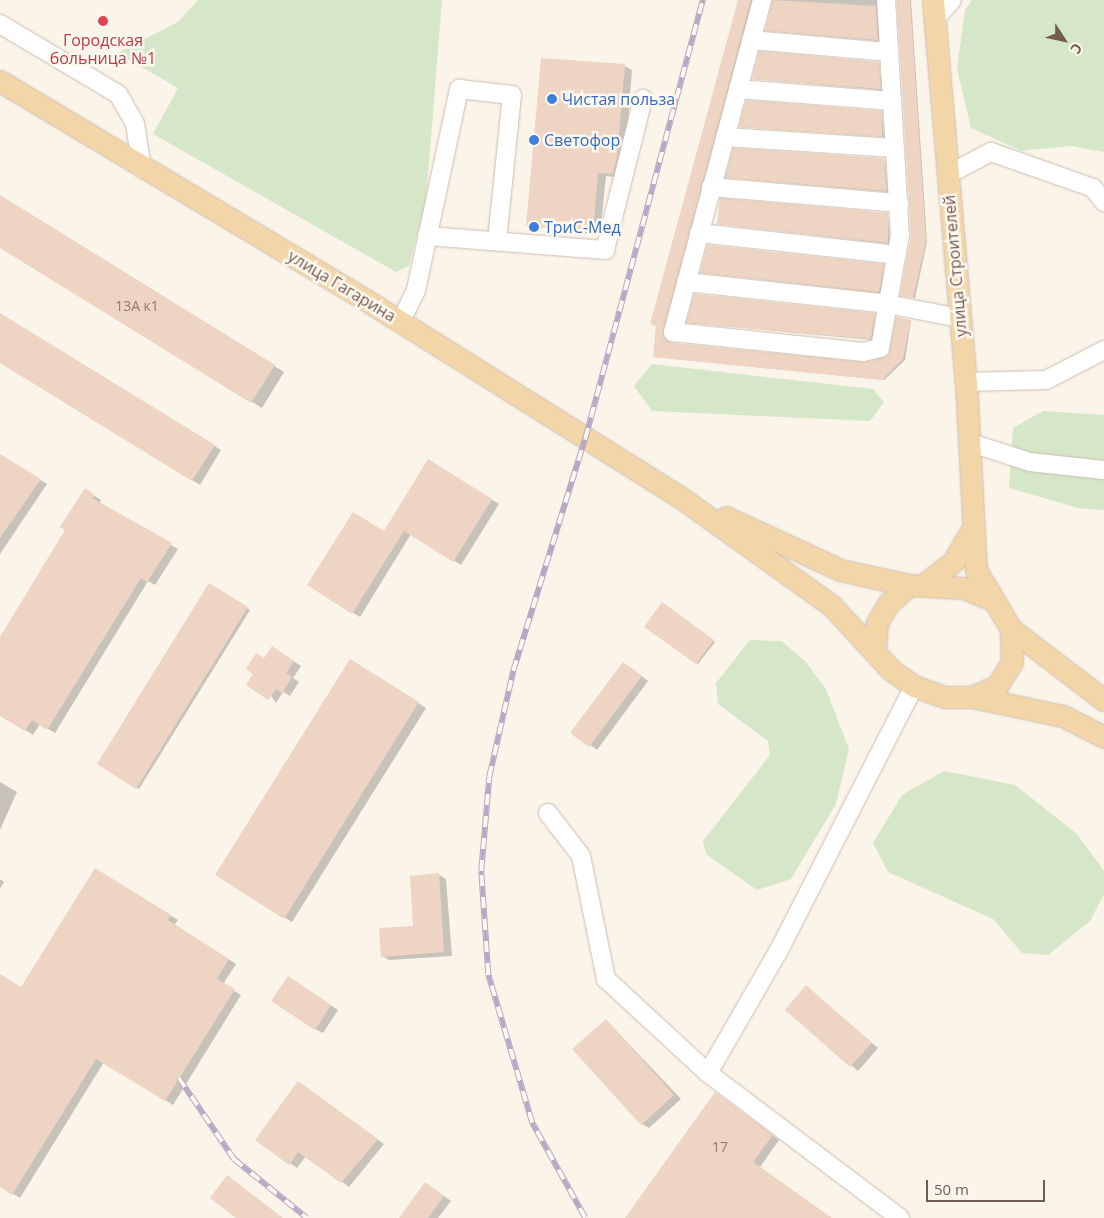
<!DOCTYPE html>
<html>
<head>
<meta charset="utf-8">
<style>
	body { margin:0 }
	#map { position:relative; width:1104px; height:1218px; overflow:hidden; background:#fbf4e9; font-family:"Open Sans",sans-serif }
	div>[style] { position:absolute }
	.green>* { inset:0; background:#d5e7c8 }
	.shadow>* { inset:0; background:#0003 }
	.building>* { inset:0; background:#edd4c3 }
	.roads { filter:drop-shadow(0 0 1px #ccbcb0) drop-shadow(0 0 1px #ccbcb0) }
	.minor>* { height:18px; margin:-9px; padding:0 9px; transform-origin:9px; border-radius:9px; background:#fff }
	.major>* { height:21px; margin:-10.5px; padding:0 10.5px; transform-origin:10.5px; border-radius:10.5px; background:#f2d6a8 }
	.rail>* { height:5.5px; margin-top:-2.75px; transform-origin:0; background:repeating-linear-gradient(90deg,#fdf8ef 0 11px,#b7a8c4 0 22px); box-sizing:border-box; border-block:1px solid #b7a8c4 }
	.dots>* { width:14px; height:14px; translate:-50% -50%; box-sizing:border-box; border:2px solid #fdf8ef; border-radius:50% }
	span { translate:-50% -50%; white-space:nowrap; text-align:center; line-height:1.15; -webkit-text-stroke:5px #fdf8ef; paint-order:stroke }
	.number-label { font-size:14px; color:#92796c }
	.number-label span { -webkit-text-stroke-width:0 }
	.health-label { font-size:16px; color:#be3a42 }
	.shop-label { font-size:16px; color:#366cbe }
	.left { translate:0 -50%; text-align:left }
	.street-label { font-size:16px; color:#735b4f }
	.north { position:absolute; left:1039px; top:15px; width:50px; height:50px; -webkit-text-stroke:4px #fdf8ef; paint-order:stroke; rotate:125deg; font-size:14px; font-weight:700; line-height:20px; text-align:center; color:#735b4f }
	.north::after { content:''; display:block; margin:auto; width:18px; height:22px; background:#735b4f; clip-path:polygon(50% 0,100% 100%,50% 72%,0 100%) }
	.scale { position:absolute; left:926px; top:1180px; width:119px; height:22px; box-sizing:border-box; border:2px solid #735b4f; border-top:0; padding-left:6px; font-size:15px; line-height:18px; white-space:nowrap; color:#735b4f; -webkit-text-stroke:4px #fdf8ef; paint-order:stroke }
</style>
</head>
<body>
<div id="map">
	<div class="green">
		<i style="clip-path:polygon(198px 0,442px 0,426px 200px,409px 266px,396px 272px,153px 134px,178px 88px,117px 53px,178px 22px)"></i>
		<i style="clip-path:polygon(972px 0,1104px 0,1104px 152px,1071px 146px,1021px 151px,971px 128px,957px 69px,965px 10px)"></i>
		<i style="clip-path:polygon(652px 364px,873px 389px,884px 402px,870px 421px,652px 411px,634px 386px)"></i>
		<i style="clip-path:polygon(1043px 411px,1104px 415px,1104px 510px,1078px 508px,1009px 488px,1013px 428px)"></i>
		<i style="clip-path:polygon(750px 640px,781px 641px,805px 661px,826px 689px,849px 749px,836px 804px,791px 879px,757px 890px,706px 854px,703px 841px,770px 755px,768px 741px,718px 704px,716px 683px)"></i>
		<i style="clip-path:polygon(944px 771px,1015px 785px,1077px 834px,1104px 871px,1104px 894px,1090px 921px,1048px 955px,1022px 953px,993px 919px,888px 872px,873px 843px,902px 795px)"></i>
	</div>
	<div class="shadow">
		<i style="clip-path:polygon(739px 0,753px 0,664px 337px,672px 344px,865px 364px,889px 356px,897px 318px,911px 321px,905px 360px,884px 380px,656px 357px)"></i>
		<i style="clip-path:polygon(773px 0,878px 0,879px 41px,768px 31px)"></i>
		<i style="clip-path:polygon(897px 0,911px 0,927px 242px,915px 298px,903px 296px,912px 235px)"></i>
		<i style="clip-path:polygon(879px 63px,882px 90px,753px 79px)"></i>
		<i style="clip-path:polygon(625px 66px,632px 70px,625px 162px,621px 178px,606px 176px,600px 235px,527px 225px)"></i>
		<i style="clip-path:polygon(882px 112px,884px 137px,740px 127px)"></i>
		<i style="clip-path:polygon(885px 161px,888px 192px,729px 178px)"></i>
		<i style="clip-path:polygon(0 196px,284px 372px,262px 408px,0 246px)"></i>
		<i style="clip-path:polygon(888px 214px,890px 244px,718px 224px)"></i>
		<i style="clip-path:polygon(884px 265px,881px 293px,703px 273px)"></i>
		<i style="clip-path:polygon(695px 295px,875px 315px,873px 340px,690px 323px)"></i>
		<i style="clip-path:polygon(0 314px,221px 450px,200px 485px,0 362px)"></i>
		<i style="clip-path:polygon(0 455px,47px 484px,0 554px)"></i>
		<i style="clip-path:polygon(429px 461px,499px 504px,461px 565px,411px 534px,360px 617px,309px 585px,385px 532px)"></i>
		<i style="clip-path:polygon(85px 490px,101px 500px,99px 504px,178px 549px,155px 585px,148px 581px,55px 733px,40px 724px,33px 735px,0 714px,0 639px,67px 530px)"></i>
		<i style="clip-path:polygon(210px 585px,250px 610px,139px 789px,99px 764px)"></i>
		<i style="clip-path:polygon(663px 604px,715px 642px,698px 664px,646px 626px)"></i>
		<i style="clip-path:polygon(279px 652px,301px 666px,293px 678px,299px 682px,290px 696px,283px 692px,276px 703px,255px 673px,264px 659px)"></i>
		<i style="clip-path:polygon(357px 665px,426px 708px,292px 922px,284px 917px)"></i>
		<i style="clip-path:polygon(630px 667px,648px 681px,597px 750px,572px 732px)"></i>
		<i style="clip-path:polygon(0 782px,17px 792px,0 830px)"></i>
		<i style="clip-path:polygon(95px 870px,178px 920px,174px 925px,236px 964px,223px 984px,241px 995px,173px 1105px,104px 1062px,20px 1198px,0 1186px,0 975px,22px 989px)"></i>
		<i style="clip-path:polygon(439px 875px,446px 879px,452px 956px,389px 960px,382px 956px,414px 927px)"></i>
		<i style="clip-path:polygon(0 879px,4px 882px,0 889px)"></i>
		<i style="clip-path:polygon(296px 982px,338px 1010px,323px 1033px,315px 1029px)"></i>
		<i style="clip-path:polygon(806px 987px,878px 1048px,858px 1071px,786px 1010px)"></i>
		<i style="clip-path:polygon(606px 1020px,681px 1099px,649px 1128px,642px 1124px)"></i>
		<i style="clip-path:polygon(305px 1087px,384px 1144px,349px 1187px,306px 1156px,297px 1168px,257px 1140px)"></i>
		<i style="clip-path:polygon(716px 1093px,779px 1140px,760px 1167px,831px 1218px,628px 1218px)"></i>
		<i style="clip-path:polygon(433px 1188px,451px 1201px,438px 1218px,401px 1218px)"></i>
	</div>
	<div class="building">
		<i style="clip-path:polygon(738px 0,751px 0,663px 336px,672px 343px,865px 362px,888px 355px,896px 317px,911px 320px,903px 359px,882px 380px,653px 357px,656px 326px,650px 324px)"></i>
		<i style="clip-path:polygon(772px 0,876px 6px,878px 40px,765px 31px)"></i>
		<i style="clip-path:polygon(897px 0,910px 0,926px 241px,913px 298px,900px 296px,911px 235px)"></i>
		<i style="clip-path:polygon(759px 51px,879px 62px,881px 89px,752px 79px)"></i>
		<i style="clip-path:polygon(541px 58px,625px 64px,617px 157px,613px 174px,598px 173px,593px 232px,526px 226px)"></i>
		<i style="clip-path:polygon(746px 100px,882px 111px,882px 137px,739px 127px)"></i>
		<i style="clip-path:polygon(733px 148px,880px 158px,885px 160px,887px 191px,725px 178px)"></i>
		<i style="clip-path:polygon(0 195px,275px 365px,251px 403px,0 248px)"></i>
		<i style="clip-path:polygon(720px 198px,888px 213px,888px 243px,717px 224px)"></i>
		<i style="clip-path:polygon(707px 245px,884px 264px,879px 292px,700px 273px)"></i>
		<i style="clip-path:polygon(694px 294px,875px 313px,871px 339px,686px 323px)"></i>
		<i style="clip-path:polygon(0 313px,215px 445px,192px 481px,0 363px)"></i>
		<i style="clip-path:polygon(0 454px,41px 479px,0 538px)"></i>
		<i style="clip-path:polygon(428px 459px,492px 499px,453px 562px,404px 531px,352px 614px,307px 585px,353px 512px,384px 531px)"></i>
		<i style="clip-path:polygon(85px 488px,95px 495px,92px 498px,172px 543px,147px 582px,141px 578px,47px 730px,32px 720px,25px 731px,0 716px,0 637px,65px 530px,60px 527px)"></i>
		<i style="clip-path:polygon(209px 583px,248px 607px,136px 789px,97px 764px)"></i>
		<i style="clip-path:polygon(662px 602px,714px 640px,696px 664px,644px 627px)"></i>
		<i style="clip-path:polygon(272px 646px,294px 661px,286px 673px,292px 677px,282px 693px,276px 689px,268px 700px,246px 685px,253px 674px,246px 669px,256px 653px,264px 658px)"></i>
		<i style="clip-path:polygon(350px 659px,419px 702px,284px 919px,215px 875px)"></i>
		<i style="clip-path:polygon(623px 662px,642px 676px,589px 747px,570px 733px)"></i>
		<i style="clip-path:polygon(95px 868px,171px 915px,168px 920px,229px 959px,217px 979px,235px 989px,165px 1101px,96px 1059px,12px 1195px,0 1187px,0 974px,21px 987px)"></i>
		<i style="clip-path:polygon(439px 873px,444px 952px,381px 957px,379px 928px,413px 926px,410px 876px)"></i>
		<i style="clip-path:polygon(288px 976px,331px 1005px,315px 1030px,271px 1001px)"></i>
		<i style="clip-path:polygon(806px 985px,872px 1043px,850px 1067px,785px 1010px)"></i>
		<i style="clip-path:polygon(606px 1019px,674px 1095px,641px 1125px,572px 1049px)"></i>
		<i style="clip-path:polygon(298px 1081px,378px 1139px,341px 1183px,298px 1152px,289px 1165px,255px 1140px)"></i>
		<i style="clip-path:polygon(715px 1092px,773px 1135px,753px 1162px,832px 1218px,625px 1218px)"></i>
		<i style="clip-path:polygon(227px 1175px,283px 1218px,236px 1218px,210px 1198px)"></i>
		<i style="clip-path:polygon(425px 1182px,444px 1196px,428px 1218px,399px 1218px)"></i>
	</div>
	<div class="roads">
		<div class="minor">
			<i style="left:762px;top:0;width:344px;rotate:105deg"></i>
			<i style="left:673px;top:332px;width:191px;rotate:6deg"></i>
			<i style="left:863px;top:352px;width:17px;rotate:-13deg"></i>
			<i style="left:880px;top:348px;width:115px;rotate:-80deg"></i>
			<i style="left:900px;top:235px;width:235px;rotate:-93.4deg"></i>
			<i style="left:935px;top:19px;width:25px;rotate:-48deg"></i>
			<i style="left:0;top:24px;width:137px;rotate:30.7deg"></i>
			<i style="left:118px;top:94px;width:34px;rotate:60deg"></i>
			<i style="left:135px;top:124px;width:45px;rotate:81deg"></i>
			<i style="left:751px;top:40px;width:139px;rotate:5deg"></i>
			<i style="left:738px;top:89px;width:154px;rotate:4.5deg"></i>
			<i style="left:725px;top:137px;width:170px;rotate:3.7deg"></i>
			<i style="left:947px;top:175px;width:50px;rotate:-27.6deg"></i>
			<i style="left:991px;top:152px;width:108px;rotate:19.4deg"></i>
			<i style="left:1093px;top:188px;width:18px;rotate:52deg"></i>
			<i style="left:711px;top:187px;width:189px;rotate:4.9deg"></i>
			<i style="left:699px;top:233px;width:199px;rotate:6.3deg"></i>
			<i style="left:427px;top:236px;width:179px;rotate:4.5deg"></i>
			<i style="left:605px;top:250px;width:156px;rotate:-75.9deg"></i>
			<i style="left:686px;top:282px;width:202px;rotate:6.2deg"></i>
			<i style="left:887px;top:304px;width:74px;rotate:10.9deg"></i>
			<i style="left:401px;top:321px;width:34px;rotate:-64deg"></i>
			<i style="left:416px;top:290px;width:206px;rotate:-77.9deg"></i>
			<i style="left:459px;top:89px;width:53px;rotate:6.5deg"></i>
			<i style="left:512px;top:95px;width:147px;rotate:95.9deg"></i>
			<i style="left:966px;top:382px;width:80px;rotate:-1.4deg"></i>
			<i style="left:1046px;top:380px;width:65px;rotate:-27.3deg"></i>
			<i style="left:968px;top:442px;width:65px;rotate:17.9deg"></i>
			<i style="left:1030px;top:462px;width:74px;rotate:6.2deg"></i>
			<i style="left:548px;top:813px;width:54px;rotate:52.5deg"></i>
			<i style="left:581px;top:856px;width:126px;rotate:78.5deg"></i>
			<i style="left:606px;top:979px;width:139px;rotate:42.7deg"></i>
			<i style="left:708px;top:1073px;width:241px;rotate:37.1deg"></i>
			<i style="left:708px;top:1073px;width:140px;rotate:-60deg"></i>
			<i style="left:778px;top:952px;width:299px;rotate:-62.9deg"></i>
		</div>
		<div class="major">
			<i style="left:933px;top:0;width:383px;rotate:85.1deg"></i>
			<i style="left:966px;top:382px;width:188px;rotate:87deg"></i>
			<i style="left:976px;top:570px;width:69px;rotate:59.3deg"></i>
			<i style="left:1011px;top:629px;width:117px;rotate:37.4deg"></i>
			<i style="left:0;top:81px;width:440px;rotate:30.9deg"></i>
			<i style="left:377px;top:307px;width:358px;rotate:32.1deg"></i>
			<i style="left:680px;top:497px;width:186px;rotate:35.6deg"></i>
			<i style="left:831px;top:605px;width:88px;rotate:47.3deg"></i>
			<i style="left:891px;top:670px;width:28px;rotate:35deg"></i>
			<i style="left:914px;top:686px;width:32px;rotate:20deg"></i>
			<i style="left:944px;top:697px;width:28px"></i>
			<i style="left:972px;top:697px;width:93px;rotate:11.8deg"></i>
			<i style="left:1063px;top:716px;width:46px;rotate:27.1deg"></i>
			<i style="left:726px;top:517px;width:126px;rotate:24.9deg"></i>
			<i style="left:840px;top:570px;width:71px;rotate:12.3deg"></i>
			<i style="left:909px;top:585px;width:55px;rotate:3.1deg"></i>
			<i style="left:964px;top:588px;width:33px;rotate:23deg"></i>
			<i style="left:926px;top:583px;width:34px;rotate:-38deg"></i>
			<i style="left:953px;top:562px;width:34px;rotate:-60deg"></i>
			<i style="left:875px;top:649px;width:26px;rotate:-86deg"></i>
			<i style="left:877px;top:623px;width:22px;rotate:-60deg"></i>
			<i style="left:888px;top:604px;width:28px;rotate:-42deg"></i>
			<i style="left:972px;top:697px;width:27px;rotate:-24deg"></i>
			<i style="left:997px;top:686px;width:28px;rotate:-58deg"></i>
			<i style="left:1012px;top:662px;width:33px;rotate:-92deg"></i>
		</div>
	</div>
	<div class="rail">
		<i style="left:179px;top:1078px;width:98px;rotate:55.8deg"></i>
		<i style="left:234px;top:1159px;width:94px;rotate:38.9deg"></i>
		<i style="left:585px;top:1218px;width:109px;rotate:-119.2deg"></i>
		<i style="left:532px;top:1123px;width:155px;rotate:-106.5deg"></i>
		<i style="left:488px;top:974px;width:103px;rotate:-93.9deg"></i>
		<i style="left:481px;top:871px;width:94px;rotate:-85.1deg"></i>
		<i style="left:489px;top:777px;width:109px;rotate:-77.2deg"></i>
		<i style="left:513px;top:671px;width:243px;rotate:-72.8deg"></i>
		<i style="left:585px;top:439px;width:455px;rotate:-75deg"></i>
	</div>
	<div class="dots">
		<i style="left:103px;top:21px;background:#e0444e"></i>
		<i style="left:552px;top:99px;background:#3f7fe0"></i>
		<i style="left:534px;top:140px;background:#3f7fe0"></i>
		<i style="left:534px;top:227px;background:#3f7fe0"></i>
	</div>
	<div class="number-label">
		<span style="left:137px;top:306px">13А к1</span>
		<span style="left:720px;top:1147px">17</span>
	</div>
	<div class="health-label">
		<span style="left:103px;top:49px">Городская<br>больница №1</span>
	</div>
	<div class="shop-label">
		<span class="left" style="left:562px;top:99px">Чистая польза</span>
		<span class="left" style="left:544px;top:140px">Светофор</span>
		<span class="left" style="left:544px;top:227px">ТриС-Мед</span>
	</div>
	<div class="street-label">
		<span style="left:955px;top:266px;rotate:-95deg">улица Строителей</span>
		<span style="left:342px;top:286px;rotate:31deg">улица Гагарина</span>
	</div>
	<div class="north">С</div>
	<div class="scale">50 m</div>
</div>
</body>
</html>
